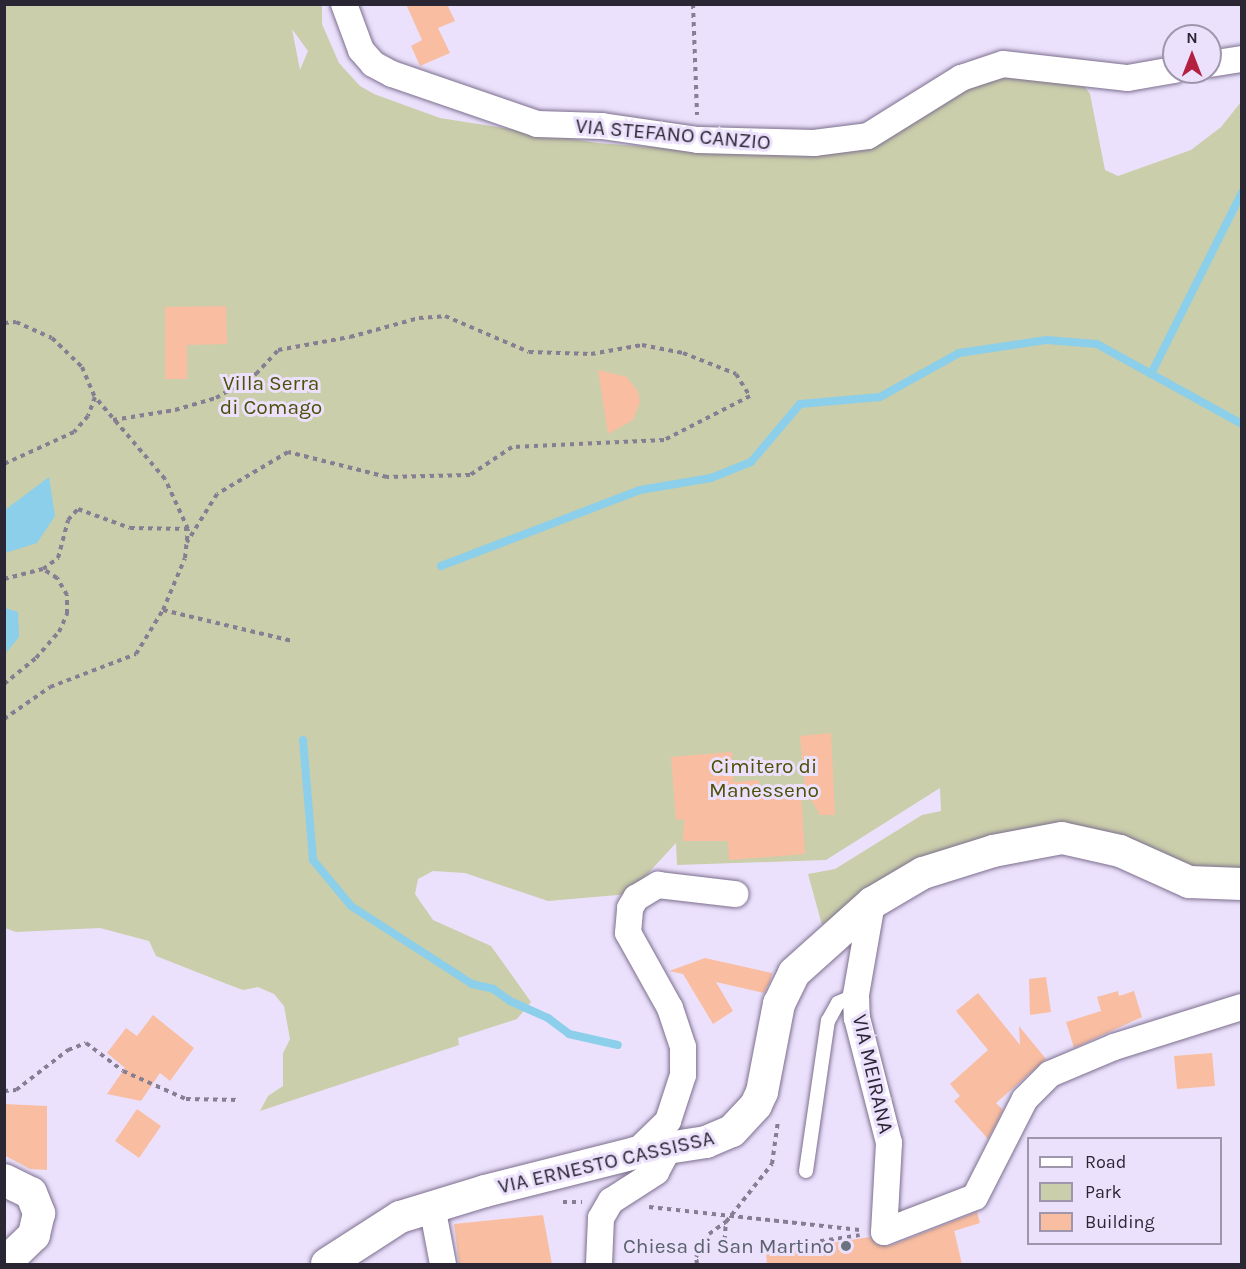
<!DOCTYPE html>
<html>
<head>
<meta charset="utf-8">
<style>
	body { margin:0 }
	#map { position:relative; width:1246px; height:1269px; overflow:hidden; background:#ebe1fc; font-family:Karla,sans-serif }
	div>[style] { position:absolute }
	.green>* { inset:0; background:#caceaa }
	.water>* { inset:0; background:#8bcfeb }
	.stream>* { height:8px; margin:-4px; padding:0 4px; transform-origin:4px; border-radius:4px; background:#8bcfeb }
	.building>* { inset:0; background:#f9bea1 }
	.path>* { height:4px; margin-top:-2px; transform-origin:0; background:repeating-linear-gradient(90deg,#867e92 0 4.5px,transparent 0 9px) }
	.roads { filter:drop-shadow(0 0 2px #7c6f8e) drop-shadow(0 0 2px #7c6f8e) }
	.service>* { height:14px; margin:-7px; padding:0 7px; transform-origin:7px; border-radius:7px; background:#fff }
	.minor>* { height:26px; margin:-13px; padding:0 13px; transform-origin:13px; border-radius:13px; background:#fff }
	.tertiary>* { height:32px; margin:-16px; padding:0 16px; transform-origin:16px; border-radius:16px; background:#fff }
	.dots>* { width:16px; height:16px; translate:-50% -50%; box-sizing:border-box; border:3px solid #ebe1fc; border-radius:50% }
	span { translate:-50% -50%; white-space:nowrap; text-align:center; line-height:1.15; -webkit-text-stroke:6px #ebe1fc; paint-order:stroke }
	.street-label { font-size:21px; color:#2b2633 }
	.park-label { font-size:21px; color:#4d5009 }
	.worship-label { font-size:21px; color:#5b616d }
	.right { translate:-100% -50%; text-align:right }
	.frame { position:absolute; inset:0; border:6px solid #2b2633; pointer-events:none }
	.legend { position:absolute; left:1027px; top:1137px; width:195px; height:108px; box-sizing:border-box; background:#ebe1fc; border:2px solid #9e96ac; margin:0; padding:8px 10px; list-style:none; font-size:18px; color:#2b2633 }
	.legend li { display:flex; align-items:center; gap:12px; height:30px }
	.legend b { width:30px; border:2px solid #9e96ac }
	.north { position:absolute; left:1162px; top:24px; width:60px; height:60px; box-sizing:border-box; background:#ebe1fc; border:2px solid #9e96ac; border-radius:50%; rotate:0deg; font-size:16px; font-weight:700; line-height:24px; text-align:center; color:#2b2633 }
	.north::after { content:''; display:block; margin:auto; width:21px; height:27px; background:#b32041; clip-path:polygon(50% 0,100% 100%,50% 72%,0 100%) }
</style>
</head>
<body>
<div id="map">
	<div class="green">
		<i style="clip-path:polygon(evenodd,4px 5px,322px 5px,322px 24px,339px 63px,360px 86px,374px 94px,440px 118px,598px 143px,691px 150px,759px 155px,842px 150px,988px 76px,1081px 81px,1090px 94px,1105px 170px,1118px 176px,1191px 150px,1221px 127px,1241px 102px,1241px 885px,1088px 831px,876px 886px,822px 925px,808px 874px,835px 869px,922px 815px,941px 811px,940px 788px,826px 860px,677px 865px,676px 843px,629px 894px,548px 901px,465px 873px,433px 871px,418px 879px,415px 894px,433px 920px,491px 946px,531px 1002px,517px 1019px,458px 1038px,459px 1045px,260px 1111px,268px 1096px,283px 1086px,283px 1053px,290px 1039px,284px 1006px,274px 994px,258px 987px,243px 990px,227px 984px,156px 956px,149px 941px,100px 928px,16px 932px,5px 928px,4px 5px,292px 29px,308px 51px,300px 70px,292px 29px)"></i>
	</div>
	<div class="water">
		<i style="clip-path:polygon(49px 477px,55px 516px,37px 543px,5px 553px,5px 510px)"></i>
		<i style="clip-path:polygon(5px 608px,18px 612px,19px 637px,5px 654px)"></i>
	</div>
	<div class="stream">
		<i style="left:1151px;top:374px;width:203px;rotate:-63.4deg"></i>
		<i style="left:441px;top:566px;width:213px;rotate:-20.9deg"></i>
		<i style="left:640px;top:490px;width:72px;rotate:-9.6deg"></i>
		<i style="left:711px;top:478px;width:43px;rotate:-21.8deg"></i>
		<i style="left:751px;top:462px;width:76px;rotate:-49.8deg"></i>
		<i style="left:800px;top:404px;width:80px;rotate:-5deg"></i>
		<i style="left:880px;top:397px;width:90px;rotate:-29.1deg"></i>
		<i style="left:959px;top:353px;width:88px;rotate:-8.5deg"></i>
		<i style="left:1046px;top:340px;width:51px;rotate:4.5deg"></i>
		<i style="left:1097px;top:344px;width:166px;rotate:28.9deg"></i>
		<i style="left:303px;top:740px;width:120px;rotate:85.2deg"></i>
		<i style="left:313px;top:860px;width:60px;rotate:50.4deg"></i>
		<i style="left:351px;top:906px;width:144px;rotate:32.8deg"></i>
		<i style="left:472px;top:984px;width:22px;rotate:13deg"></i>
		<i style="left:493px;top:989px;width:21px;rotate:35deg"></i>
		<i style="left:510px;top:1001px;width:42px;rotate:24.1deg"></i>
		<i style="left:548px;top:1018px;width:26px;rotate:37deg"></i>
		<i style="left:569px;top:1034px;width:50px;rotate:12.7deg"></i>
	</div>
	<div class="building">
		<i style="clip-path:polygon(406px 4px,447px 4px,455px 21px,438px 28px,450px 53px,420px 66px,411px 46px,422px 40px)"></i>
		<i style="clip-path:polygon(226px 306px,227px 344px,187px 345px,187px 379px,165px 379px,165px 307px)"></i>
		<i style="clip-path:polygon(598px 370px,627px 377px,638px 392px,640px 402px,633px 420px,608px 434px)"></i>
		<i style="clip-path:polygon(831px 733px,835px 815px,820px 815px,805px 789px,800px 736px)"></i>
		<i style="clip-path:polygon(732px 752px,734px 782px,759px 780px,760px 797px,801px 794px,805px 854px,729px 860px,728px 841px,683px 841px,684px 819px,676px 820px,671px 757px)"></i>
		<i style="clip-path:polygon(705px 958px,772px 973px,770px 982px,764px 993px,716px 982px,733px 1011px,713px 1024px,683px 974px,669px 971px)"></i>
		<i style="clip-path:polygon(1046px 977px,1051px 1012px,1030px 1015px,1029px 979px)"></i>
		<i style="clip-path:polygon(1118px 991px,1119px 996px,1134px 991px,1142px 1017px,1074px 1048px,1066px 1022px,1101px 1011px,1097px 997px)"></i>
		<i style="clip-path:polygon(978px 993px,1020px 1045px,1019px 1026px,1046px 1059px,996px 1103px,1003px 1110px,988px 1139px,954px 1101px,960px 1096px,950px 1084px,988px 1050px,956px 1011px)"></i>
		<i style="clip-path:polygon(153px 1015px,194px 1048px,170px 1081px,160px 1073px,141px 1101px,107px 1094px,125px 1068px,107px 1053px,126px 1028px,137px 1036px)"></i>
		<i style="clip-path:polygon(1212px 1053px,1215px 1086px,1177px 1089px,1174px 1056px)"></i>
		<i style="clip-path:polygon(4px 1104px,47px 1106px,47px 1170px,30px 1169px,4px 1155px)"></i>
		<i style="clip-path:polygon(137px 1109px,161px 1126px,139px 1158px,115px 1141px)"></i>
		<i style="clip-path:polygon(977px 1212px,980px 1223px,954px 1231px,953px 1226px,962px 1264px,767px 1264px,766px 1253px,870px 1237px,876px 1244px,889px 1246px)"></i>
		<i style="clip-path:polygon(543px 1215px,552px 1264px,459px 1264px,454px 1224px)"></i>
	</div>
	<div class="path">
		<i style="left:693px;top:4px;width:111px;rotate:87.9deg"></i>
		<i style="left:4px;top:323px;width:12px;rotate:-5deg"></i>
		<i style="left:16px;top:322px;width:39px;rotate:24deg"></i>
		<i style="left:52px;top:338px;width:42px;rotate:44deg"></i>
		<i style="left:82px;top:367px;width:33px;rotate:67deg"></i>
		<i style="left:95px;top:397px;width:20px;rotate:110deg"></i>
		<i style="left:88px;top:416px;width:21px;rotate:131deg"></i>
		<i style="left:74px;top:432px;width:77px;rotate:155.4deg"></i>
		<i style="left:113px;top:420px;width:63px;rotate:-9.2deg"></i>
		<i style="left:175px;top:410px;width:43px;rotate:-16.3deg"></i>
		<i style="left:216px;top:398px;width:47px;rotate:-31deg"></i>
		<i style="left:256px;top:374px;width:33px;rotate:-47deg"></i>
		<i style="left:278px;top:350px;width:73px;rotate:-10.2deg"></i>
		<i style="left:350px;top:337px;width:72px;rotate:-15.4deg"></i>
		<i style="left:419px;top:318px;width:26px;rotate:-4deg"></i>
		<i style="left:445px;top:316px;width:91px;rotate:23.2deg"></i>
		<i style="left:529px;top:352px;width:62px;rotate:1.8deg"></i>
		<i style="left:591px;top:354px;width:52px;rotate:-10deg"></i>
		<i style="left:642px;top:345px;width:42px;rotate:11deg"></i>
		<i style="left:683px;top:353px;width:57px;rotate:21.6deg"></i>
		<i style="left:736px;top:374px;width:26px;rotate:58deg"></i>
		<i style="left:750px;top:396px;width:97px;rotate:152.9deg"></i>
		<i style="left:664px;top:440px;width:152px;rotate:177.4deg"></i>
		<i style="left:512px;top:447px;width:50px;rotate:146.3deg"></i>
		<i style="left:470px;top:475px;width:83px;rotate:178.6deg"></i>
		<i style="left:387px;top:477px;width:102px;rotate:-165.8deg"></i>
		<i style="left:288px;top:452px;width:82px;rotate:149.4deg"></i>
		<i style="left:217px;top:494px;width:57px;rotate:122deg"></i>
		<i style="left:4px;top:579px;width:40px;rotate:-14.4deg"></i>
		<i style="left:43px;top:569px;width:19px;rotate:-36deg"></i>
		<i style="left:58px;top:558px;width:39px;rotate:-75deg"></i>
		<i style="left:68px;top:520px;width:15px;rotate:-48deg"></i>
		<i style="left:78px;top:509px;width:55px;rotate:20.1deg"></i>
		<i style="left:130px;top:528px;width:58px;rotate:1deg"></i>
		<i style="left:163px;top:610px;width:133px;rotate:13.5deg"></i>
		<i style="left:4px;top:684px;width:41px;rotate:-39.1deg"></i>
		<i style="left:36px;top:658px;width:35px;rotate:-49deg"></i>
		<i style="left:59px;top:632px;width:20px;rotate:-66deg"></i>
		<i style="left:67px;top:614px;width:19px;rotate:-90deg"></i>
		<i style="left:67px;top:595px;width:20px;rotate:-120deg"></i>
		<i style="left:57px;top:578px;width:17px;rotate:-147deg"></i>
		<i style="left:4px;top:719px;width:56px;rotate:-34.8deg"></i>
		<i style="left:50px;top:687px;width:92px;rotate:-21deg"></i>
		<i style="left:136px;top:654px;width:52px;rotate:-58.5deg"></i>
		<i style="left:163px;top:610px;width:56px;rotate:-67.1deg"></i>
		<i style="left:185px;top:558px;width:29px;rotate:-84deg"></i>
		<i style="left:188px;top:529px;width:55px;rotate:-114.7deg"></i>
		<i style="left:165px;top:479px;width:108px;rotate:-130.5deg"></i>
		<i style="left:4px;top:1091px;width:12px;rotate:-5deg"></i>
		<i style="left:16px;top:1090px;width:66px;rotate:-37.6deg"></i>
		<i style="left:68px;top:1050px;width:19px;rotate:-21deg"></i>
		<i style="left:86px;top:1043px;width:46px;rotate:37.1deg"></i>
		<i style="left:123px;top:1071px;width:69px;rotate:24deg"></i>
		<i style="left:186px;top:1099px;width:54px;rotate:1.1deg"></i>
		<i style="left:563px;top:1202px;width:19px"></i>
		<i style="left:649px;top:1207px;width:212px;rotate:6.2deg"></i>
		<i style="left:724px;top:1249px;width:27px;rotate:-86deg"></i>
		<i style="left:726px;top:1222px;width:74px;rotate:-51.6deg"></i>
		<i style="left:772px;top:1164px;width:43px;rotate:-82.1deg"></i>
		<i style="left:740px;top:1253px;width:121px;rotate:-8.5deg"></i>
		<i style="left:697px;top:1264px;width:7px;rotate:-98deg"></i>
		<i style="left:696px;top:1257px;width:26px;rotate:-61deg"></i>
		<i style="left:709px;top:1234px;width:22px;rotate:-36deg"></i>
	</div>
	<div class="roads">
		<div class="service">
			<i style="left:806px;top:1171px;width:152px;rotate:-81.7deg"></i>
			<i style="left:828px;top:1021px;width:21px;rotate:-61deg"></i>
			<i style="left:838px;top:1003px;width:20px;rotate:-24deg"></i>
		</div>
		<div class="minor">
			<i style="left:344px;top:4px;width:49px;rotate:69.7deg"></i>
			<i style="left:361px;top:50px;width:18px;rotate:49deg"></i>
			<i style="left:373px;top:64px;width:21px;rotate:28deg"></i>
			<i style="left:392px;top:74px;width:153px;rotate:19deg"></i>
			<i style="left:537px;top:124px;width:65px;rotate:1.8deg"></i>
			<i style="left:602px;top:126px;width:97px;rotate:8.3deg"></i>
			<i style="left:698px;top:140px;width:116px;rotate:1.5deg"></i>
			<i style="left:814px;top:143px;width:54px;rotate:-7.4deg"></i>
			<i style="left:868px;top:136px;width:110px;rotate:-31.9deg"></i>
			<i style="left:961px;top:78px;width:44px;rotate:-18.4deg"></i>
			<i style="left:1003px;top:64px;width:126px;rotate:6.4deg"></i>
			<i style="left:1128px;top:78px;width:47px;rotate:-9.9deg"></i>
			<i style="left:1210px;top:64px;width:32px;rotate:-9deg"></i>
			<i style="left:872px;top:903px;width:93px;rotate:99.9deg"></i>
			<i style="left:856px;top:995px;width:23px;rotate:88deg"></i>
			<i style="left:857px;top:1018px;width:129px;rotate:75.6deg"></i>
			<i style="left:889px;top:1143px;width:89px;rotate:93.2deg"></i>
			<i style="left:884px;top:1232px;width:97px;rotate:-21deg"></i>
			<i style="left:975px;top:1197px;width:110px;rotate:-63deg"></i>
			<i style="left:1025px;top:1099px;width:35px;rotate:-45deg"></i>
			<i style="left:1050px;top:1074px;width:69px;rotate:-22.9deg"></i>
			<i style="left:1114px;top:1047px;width:134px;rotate:-17.4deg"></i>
			<i style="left:635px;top:1153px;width:46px;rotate:-44.1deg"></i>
			<i style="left:668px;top:1121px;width:48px;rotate:-71.9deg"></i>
			<i style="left:683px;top:1075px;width:28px;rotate:-90deg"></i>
			<i style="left:683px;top:1047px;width:41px;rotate:-108.4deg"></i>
			<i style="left:670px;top:1008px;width:86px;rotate:-119.2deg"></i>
			<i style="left:628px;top:933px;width:25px;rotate:-85deg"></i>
			<i style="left:630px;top:908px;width:12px;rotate:-59deg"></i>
			<i style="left:636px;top:898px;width:26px;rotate:-31deg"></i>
			<i style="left:658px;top:885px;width:78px;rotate:6.7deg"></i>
			<i style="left:432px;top:1206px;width:59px;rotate:79.3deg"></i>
			<i style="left:599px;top:1264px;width:46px;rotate:-87.5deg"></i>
			<i style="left:601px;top:1218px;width:20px;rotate:-60deg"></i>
			<i style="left:611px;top:1201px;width:54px;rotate:-32.8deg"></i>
			<i style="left:656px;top:1172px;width:26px;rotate:-62deg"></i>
		</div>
		<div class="tertiary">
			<i style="left:4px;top:1180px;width:30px;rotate:26deg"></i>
			<i style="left:31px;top:1193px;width:22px;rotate:68deg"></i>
			<i style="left:39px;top:1213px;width:23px;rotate:103deg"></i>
			<i style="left:34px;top:1235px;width:42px;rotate:136deg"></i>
			<i style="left:327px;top:1264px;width:87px;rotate:-32.8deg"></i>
			<i style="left:400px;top:1217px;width:89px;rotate:-17deg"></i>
			<i style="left:485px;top:1191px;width:155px;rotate:-14.2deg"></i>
			<i style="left:635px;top:1153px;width:72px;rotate:-8.8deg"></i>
			<i style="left:706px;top:1142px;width:28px;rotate:-23deg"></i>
			<i style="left:732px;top:1131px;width:35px;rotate:-47deg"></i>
			<i style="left:756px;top:1105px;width:14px;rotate:-65deg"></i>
			<i style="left:762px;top:1092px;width:90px;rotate:-79.1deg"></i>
			<i style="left:779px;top:1004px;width:34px;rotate:-64deg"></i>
			<i style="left:794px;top:973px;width:105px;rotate:-41.9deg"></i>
			<i style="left:872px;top:903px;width:59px;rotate:-30.5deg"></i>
			<i style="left:923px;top:873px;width:73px;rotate:-17.4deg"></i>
			<i style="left:993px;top:851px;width:70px;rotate:-10.7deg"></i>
			<i style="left:1062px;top:838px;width:59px;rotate:12.6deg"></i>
			<i style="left:1120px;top:851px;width:76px;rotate:24.2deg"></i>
			<i style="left:1189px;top:882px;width:53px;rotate:2.2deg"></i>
		</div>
	</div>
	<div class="dots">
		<i style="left:846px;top:1246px;background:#6b7280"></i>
	</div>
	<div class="street-label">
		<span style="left:673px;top:134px;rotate:5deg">VIA STEFANO CANZIO</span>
		<span style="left:873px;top:1074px;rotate:77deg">VIA MEIRANA</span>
		<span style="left:606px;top:1162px;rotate:-13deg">VIA ERNESTO CASSISSA</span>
	</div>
	<div class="park-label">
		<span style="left:271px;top:395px">Villa Serra<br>di Comago</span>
		<span style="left:764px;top:778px">Cimitero di<br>Manesseno</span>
	</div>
	<div class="worship-label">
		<span class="right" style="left:834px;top:1246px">Chiesa di San Martino</span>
	</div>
	<div class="frame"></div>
	<ul class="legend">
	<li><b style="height:8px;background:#fff"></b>Road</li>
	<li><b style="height:16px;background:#caceaa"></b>Park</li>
	<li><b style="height:16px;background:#f9bea1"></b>Building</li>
	</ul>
	<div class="north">N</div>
</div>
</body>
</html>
